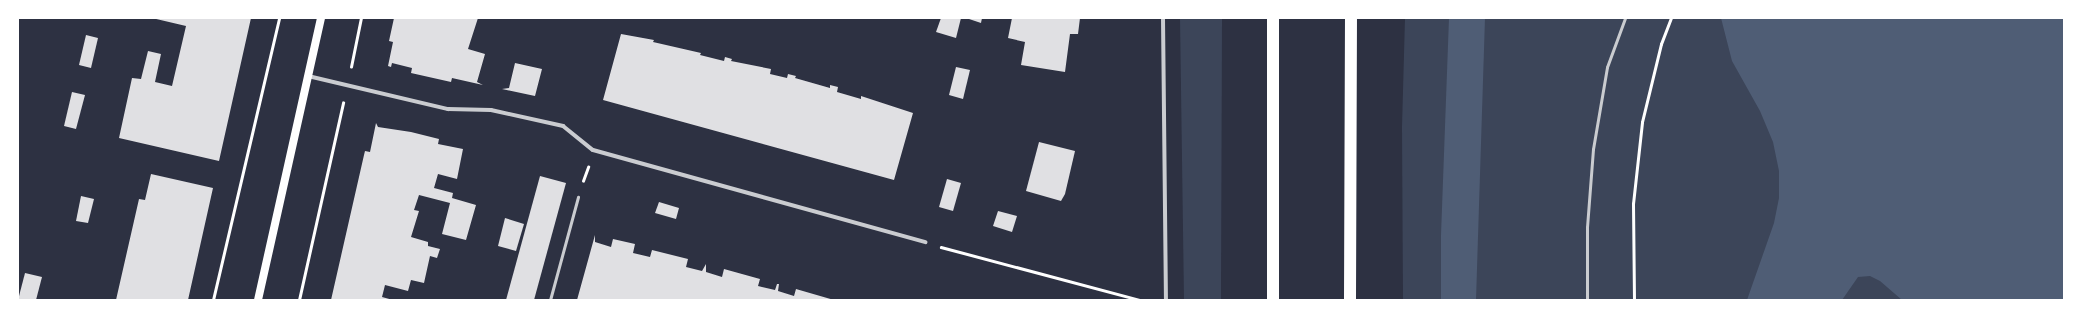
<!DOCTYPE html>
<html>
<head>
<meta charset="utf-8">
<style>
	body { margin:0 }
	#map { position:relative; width:2082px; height:318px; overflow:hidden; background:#2d3142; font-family:"Public Sans",sans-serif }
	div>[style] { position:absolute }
	.green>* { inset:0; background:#3c4559 }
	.water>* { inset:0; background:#4f5d75 }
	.building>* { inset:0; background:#e0e0e3 }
	.path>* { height:2.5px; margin:-1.25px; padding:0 1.25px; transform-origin:1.25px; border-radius:1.25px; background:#fff }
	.service>* { height:3px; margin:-1.5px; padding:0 1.5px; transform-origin:1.5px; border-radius:1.5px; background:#caccd0 }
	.minor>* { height:4px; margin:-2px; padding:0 2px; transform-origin:2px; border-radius:2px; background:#caccd0 }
	.secondary>* { height:8px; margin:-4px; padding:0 4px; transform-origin:4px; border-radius:4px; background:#fff }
	.motorway>* { height:12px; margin:-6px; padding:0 6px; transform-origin:6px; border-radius:6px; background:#fff }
	span { translate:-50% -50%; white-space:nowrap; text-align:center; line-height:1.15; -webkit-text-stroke:3.5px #fff; paint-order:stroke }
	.frame { position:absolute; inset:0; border:19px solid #fff; pointer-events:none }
</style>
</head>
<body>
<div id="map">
	<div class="green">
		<i style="clip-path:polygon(1180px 18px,1222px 18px,1221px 300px,1184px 300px)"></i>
		<i style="clip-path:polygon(1405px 18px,2064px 18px,2064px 300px,1403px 300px,1402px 127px)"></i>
	</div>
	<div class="water">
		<i style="clip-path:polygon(1449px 18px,1485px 18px,1476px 300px,1441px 300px,1441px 235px)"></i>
		<i style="clip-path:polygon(1721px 18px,2064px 18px,2064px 300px,1902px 300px,1880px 281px,1870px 276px,1858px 277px,1842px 300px,1747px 300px,1774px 223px,1779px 198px,1779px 171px,1773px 142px,1760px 111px,1732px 61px)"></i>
	</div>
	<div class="building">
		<i style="clip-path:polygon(152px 18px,251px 18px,219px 161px,119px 138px,132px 78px,141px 79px,148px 51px,161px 54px,155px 82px,172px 86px,186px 26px)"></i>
		<i style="clip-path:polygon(394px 18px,478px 18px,468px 49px,485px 54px,477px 82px,483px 85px,452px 78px,451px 82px,411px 73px,412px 68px,392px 63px,391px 67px,388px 66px,393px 42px,389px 41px)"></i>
		<i style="clip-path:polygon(941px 18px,961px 18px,956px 38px,936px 32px)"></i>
		<i style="clip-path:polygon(966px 18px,982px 18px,981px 23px)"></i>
		<i style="clip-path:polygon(1012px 18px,1080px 18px,1078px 34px,1070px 34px,1065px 72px,1021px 65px,1025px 42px,1008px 38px)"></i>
		<i style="clip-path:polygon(621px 34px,654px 40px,653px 42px,701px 53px,700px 55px,724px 61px,725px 57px,732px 59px,731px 61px,771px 69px,770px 74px,787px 78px,788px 74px,796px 76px,795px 78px,830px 88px,830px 85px,838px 87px,837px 92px,861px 99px,861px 96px,913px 113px,894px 180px,603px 100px)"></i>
		<i style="clip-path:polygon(86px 35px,98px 38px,91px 68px,79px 65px)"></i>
		<i style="clip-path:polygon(515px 63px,542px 69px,535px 96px,502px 89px,509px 88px)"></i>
		<i style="clip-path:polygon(956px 67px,970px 70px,963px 99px,949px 95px)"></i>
		<i style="clip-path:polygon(72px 92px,85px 95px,76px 129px,64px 126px)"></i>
		<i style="clip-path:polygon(376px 123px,378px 127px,411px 132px,439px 139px,438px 144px,463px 149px,457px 179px,438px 174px,434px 188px,453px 193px,452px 198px,476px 205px,466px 240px,442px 234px,450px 203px,419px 195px,414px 210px,419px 211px,411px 237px,428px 242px,428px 246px,440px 249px,437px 258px,430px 256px,424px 283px,411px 280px,408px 291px,385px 285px,382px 297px,393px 300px,331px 300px,364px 155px,365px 151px,370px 152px)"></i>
		<i style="clip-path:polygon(1039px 142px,1075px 151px,1065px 194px,1061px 201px,1026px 191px)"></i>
		<i style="clip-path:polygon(151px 174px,213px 188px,188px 300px,116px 300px,139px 199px,145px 200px)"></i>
		<i style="clip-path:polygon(540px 176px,566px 183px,534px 300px,506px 300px)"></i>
		<i style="clip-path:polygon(947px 179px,961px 183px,953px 211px,939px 207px)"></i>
		<i style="clip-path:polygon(81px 196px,94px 199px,88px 223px,76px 221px)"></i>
		<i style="clip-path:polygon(659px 202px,679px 208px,676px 219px,655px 213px)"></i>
		<i style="clip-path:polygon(998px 211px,1017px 216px,1012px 232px,993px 226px)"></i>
		<i style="clip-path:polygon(505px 218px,524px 224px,516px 251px,498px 246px)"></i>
		<i style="clip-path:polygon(595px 235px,595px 242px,611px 247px,613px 239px,635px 244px,633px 253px,650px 257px,652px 250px,688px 259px,686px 267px,702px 271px,706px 264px,706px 272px,722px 277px,724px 269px,760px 279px,758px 286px,775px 290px,777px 284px,779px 284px,778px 291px,794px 296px,796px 289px,834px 300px,577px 300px)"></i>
		<i style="clip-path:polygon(25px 273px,42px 277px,36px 300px,18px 300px)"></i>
	</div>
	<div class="path">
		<i style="left:351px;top:67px;width:50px;rotate:-78.5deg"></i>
		<i style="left:583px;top:181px;width:15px;rotate:-70deg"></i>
		<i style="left:941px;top:247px;width:206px;rotate:14.9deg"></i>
		<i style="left:213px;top:300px;width:290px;rotate:-76.8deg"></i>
		<i style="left:299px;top:300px;width:202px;rotate:-77.4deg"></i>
		<i style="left:1634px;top:300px;width:96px;rotate:-90.6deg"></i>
		<i style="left:1633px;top:204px;width:82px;rotate:-83.7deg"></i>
		<i style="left:1642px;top:122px;width:80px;rotate:-76.3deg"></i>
		<i style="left:1661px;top:44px;width:28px;rotate:-69deg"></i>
	</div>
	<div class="service">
		<i style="left:550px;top:300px;width:107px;rotate:-74.8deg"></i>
		<i style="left:1587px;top:300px;width:73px;rotate:-90deg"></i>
		<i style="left:1587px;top:227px;width:78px;rotate:-85.6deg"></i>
		<i style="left:1593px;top:149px;width:83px;rotate:-80.3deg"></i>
		<i style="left:1607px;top:67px;width:52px;rotate:-69.8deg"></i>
	</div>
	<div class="minor">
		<i style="left:1163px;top:18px;width:282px;rotate:89.4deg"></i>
		<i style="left:308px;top:76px;width:144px;rotate:13.3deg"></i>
		<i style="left:448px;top:109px;width:43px;rotate:1.3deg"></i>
		<i style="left:491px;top:110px;width:74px;rotate:12.5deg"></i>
		<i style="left:563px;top:126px;width:38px;rotate:39deg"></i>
		<i style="left:593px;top:150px;width:345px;rotate:15.5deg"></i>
	</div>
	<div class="secondary">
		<i style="left:258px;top:300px;width:289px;rotate:-77.4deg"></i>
	</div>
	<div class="motorway">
		<i style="left:1273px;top:300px;width:282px;rotate:-90deg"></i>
		<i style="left:1350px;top:300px;width:282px;rotate:-89.8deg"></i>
	</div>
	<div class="frame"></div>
</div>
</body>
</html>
